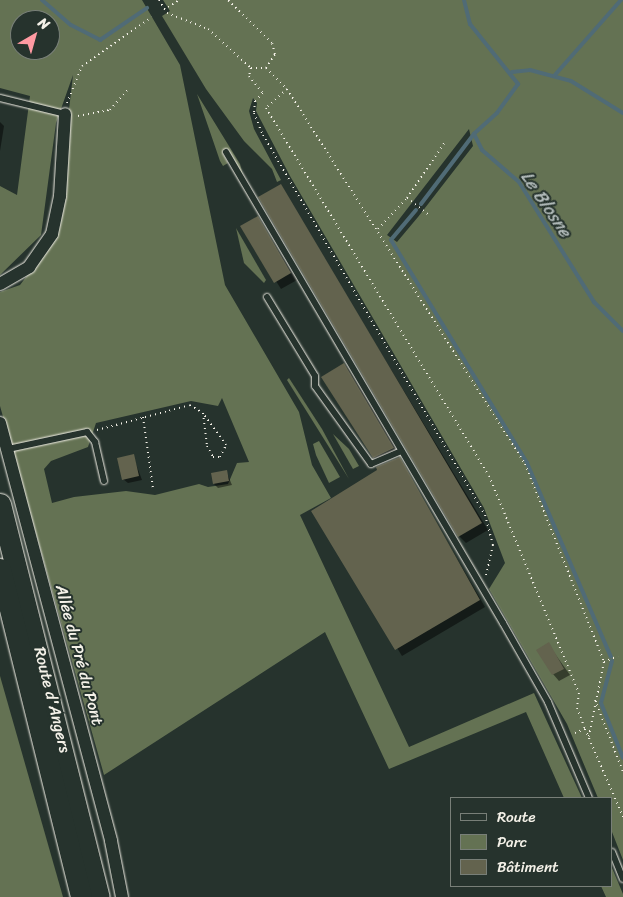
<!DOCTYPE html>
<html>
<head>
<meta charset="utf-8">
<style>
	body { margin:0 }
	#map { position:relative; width:623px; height:897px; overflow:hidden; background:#26332d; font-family:Sriracha,sans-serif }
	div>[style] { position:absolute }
	.green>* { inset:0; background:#647253 }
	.shadow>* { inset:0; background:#0007 }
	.stream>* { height:4px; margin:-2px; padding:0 2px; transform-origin:2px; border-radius:2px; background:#506b76 }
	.building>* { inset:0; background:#63634e }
	.path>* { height:2px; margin-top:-1px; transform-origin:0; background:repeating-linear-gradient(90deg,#f4f1e8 0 1px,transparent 0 5px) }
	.roads { filter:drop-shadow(0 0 1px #f4f1e8) drop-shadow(0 0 1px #f4f1e8) }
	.service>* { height:6px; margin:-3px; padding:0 3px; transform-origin:3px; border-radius:3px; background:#26332d }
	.minor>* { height:12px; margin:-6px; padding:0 6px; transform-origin:6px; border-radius:6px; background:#26332d }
	.trunk>* { height:21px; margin:-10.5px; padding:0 10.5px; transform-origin:10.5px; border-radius:10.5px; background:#26332d }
	.path-bridge>* { height:2px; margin-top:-1px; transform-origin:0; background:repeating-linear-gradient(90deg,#f4f1e8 0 1px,transparent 0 5px) }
	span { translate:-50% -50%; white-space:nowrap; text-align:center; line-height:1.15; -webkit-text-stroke:4px #26332d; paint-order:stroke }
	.street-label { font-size:16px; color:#f4f1e8 }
	.water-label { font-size:18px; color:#b2bbba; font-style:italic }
	.legend { position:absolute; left:450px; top:797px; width:162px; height:90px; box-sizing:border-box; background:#26332d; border:1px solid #787f78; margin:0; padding:6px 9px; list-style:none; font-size:15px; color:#f4f1e8 }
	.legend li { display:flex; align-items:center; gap:10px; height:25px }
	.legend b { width:25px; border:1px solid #787f78 }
	.north { position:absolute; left:10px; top:10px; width:50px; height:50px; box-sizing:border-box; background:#26332d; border:1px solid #787f78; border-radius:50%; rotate:38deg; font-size:14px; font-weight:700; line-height:20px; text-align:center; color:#f4f1e8 }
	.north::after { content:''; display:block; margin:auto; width:18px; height:22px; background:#ff9aa2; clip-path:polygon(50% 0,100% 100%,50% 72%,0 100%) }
</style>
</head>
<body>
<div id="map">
	<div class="green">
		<i style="clip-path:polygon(evenodd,0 0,142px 0,180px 65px,225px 285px,299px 412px,312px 465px,331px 498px,300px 515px,409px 747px,534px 693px,582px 798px,564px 798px,526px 712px,389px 769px,325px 632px,104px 775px,0 406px,0 292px,20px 285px,54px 240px,73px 75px,56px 123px,41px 235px,0 275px,0 186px,17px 195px,30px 96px,0 88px,0 0,20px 20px,50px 20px,50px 50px,20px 50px,20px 20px,0 0,222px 398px,249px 462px,237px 463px,228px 484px,208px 487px,199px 484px,155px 495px,126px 491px,74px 497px,52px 503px,44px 469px,51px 461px,88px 447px,96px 423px,191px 401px,218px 406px,222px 398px)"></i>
		<i style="clip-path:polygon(evenodd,163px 0,623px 0,623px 860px,612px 832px,612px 798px,598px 798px,567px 724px,489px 589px,505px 563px,484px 508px,290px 176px,256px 111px,257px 103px,253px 98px,249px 111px,254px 129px,281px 180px,277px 182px,272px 169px,244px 141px,206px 89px,162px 16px,170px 11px,163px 0,469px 129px,473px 146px,418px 217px,397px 242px,387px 235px,469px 129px)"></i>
		<i style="clip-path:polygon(197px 94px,240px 164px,244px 179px,228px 151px,223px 154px,228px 163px,223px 166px,220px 161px)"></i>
		<i style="clip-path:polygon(236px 228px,266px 280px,264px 283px,244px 263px)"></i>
		<i style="clip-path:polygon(289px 378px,322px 429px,349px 479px,287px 380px)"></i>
		<i style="clip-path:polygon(333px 434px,349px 449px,359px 466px,353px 469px)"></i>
		<i style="clip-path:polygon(319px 441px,340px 477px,329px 483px,316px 455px,313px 444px)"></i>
		<i style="clip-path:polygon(0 676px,63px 897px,0 897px)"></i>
		<i style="clip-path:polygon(612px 868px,623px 894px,623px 897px,606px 897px,601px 886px,612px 886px)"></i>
	</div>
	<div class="shadow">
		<i style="clip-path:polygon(0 122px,4px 126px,0 151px)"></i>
		<i style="clip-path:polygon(280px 186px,488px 530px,466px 543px,459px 536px)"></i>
		<i style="clip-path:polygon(258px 218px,297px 280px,281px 289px,242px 227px)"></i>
		<i style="clip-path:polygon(344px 364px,350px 371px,400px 455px,380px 464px,374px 457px)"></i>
		<i style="clip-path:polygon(133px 456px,142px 480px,128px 483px,123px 479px)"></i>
		<i style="clip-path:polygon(399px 459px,485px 607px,402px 656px,313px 511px)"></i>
		<i style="clip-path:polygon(226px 471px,232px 485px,218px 488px,214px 484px)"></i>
		<i style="clip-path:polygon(548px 644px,570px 675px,559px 681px,553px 674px)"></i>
	</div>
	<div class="stream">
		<i style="left:42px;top:0;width:38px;rotate:41deg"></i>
		<i style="left:71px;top:25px;width:33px;rotate:27deg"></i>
		<i style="left:100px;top:40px;width:57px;rotate:-34.2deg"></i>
		<i style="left:464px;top:0;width:25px;rotate:76deg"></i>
		<i style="left:470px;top:24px;width:77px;rotate:51.3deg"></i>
		<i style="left:518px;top:84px;width:36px;rotate:126deg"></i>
		<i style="left:497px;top:113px;width:31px;rotate:138deg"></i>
		<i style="left:474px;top:134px;width:18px;rotate:63deg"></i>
		<i style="left:482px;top:150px;width:49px;rotate:40.9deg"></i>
		<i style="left:519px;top:182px;width:142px;rotate:58deg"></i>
		<i style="left:594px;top:302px;width:41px;rotate:45deg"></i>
		<i style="left:512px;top:72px;width:18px;rotate:-6deg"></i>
		<i style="left:530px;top:70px;width:42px;rotate:15deg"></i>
		<i style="left:571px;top:81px;width:61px;rotate:31.6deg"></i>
		<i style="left:554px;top:76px;width:101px;rotate:-48.6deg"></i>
		<i style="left:421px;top:204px;width:88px;rotate:-52.9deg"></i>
		<i style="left:416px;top:210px;width:39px;rotate:130deg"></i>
		<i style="left:391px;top:240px;width:261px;rotate:58.6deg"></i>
		<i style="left:527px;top:463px;width:211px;rotate:66.6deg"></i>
		<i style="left:612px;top:661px;width:43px;rotate:104.7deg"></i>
		<i style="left:601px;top:703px;width:59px;rotate:68.2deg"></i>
	</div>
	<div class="building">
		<i style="clip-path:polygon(281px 184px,482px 523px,458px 537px,258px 197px)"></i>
		<i style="clip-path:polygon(258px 216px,291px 273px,274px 283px,240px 226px)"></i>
		<i style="clip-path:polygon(344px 363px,394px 448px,373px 458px,321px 377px)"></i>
		<i style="clip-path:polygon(134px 454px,139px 476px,122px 480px,117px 458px)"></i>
		<i style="clip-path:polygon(400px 457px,480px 600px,395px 650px,311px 511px,377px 470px,376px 467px)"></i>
		<i style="clip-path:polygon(227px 470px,229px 481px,213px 484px,211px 473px)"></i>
		<i style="clip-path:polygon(549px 642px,564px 669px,552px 675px,536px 650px)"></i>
	</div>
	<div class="path">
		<i style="left:168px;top:7px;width:13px;rotate:-32deg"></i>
		<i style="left:167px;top:13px;width:44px;rotate:21.3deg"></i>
		<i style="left:208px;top:29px;width:58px;rotate:42.2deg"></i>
		<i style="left:251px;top:68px;width:15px"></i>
		<i style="left:266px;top:68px;width:17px;rotate:-57deg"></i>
		<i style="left:275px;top:54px;width:11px;rotate:-105deg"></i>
		<i style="left:272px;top:43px;width:62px;rotate:-135.7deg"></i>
		<i style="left:251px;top:68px;width:8px;rotate:104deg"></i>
		<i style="left:249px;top:76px;width:22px;rotate:51deg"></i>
		<i style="left:263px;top:93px;width:11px;rotate:135deg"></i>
		<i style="left:255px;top:101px;width:12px;rotate:95deg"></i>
		<i style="left:254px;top:113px;width:24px;rotate:68deg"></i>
		<i style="left:263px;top:135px;width:440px;rotate:59.7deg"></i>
		<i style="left:485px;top:515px;width:31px;rotate:75deg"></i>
		<i style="left:493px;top:545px;width:32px;rotate:103deg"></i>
		<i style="left:266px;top:68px;width:30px;rotate:45deg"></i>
		<i style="left:287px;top:89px;width:444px;rotate:57.6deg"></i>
		<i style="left:525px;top:464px;width:213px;rotate:68.2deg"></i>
		<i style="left:604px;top:662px;width:76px;rotate:101.5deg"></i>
		<i style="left:287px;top:89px;width:28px;rotate:138deg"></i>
		<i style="left:266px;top:108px;width:430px;rotate:58.8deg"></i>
		<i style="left:489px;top:476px;width:235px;rotate:67.5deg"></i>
		<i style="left:579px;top:693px;width:15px;rotate:98deg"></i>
		<i style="left:577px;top:708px;width:22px;rotate:69deg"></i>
		<i style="left:585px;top:729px;width:14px;rotate:159deg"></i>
		<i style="left:67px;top:103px;width:40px;rotate:-68deg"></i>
		<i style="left:82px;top:66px;width:85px;rotate:-35deg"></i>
		<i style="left:78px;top:116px;width:33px;rotate:-11deg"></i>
		<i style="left:110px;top:110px;width:29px;rotate:-49deg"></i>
		<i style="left:407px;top:198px;width:28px;rotate:38deg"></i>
		<i style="left:378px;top:229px;width:42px;rotate:-46.9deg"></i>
		<i style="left:407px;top:198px;width:68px;rotate:-55.8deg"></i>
		<i style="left:143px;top:417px;width:72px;rotate:82deg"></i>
		<i style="left:97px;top:430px;width:96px;rotate:-15deg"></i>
		<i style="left:190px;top:405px;width:15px;rotate:32deg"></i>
		<i style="left:203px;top:413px;width:33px;rotate:83deg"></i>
		<i style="left:207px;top:446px;width:13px;rotate:61deg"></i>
		<i style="left:213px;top:457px;width:7px"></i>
		<i style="left:220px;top:457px;width:13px;rotate:-63deg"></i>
		<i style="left:226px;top:445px;width:39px;rotate:-126deg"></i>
		<i style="left:604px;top:662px;width:15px;rotate:-23deg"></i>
		<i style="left:595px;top:700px;width:77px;rotate:68.7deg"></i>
		<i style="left:585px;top:729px;width:96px;rotate:66.6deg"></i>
	</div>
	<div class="roads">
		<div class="service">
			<i style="left:0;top:98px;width:67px;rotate:13.8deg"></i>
			<i style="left:226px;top:152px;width:546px;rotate:59.54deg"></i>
			<i style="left:503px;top:623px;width:91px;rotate:60.3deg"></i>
			<i style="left:548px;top:702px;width:104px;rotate:66.9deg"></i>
			<i style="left:267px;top:297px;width:92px;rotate:58.7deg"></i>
			<i style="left:315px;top:376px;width:10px;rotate:90deg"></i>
			<i style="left:315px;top:386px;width:96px;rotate:54.3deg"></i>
			<i style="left:371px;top:464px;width:33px;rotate:-23deg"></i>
			<i style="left:8px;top:449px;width:81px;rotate:-12.1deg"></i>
			<i style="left:87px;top:432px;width:13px;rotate:51deg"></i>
			<i style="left:95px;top:442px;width:40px;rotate:77deg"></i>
			<i style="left:612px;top:852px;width:29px;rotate:68deg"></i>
		</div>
		<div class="minor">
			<i style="left:0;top:284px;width:34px;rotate:-30deg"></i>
			<i style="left:29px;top:267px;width:40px;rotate:-55.1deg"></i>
			<i style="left:52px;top:234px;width:39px;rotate:-78deg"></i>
			<i style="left:60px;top:196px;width:82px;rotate:-86.5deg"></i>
			<i style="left:0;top:423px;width:432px;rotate:75.1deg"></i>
			<i style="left:111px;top:841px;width:57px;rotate:78.9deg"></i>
		</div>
		<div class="trunk">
			<i style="left:0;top:504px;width:405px;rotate:75.9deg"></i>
			<i style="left:0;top:569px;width:338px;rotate:76.1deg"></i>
		</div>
	</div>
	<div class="path-bridge">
		<i style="left:159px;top:0;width:15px;rotate:58deg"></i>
	</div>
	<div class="street-label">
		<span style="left:79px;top:655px;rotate:75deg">Allée du Pré du Pont</span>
		<span style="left:52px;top:700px;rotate:76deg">Route d'Angers</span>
	</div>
	<div class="water-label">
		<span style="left:546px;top:204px;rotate:56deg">Le Blosne</span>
	</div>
	<ul class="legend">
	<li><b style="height:6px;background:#26332d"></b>Route</li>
	<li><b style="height:14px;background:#647253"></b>Parc</li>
	<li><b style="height:14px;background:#63634e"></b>Bâtiment</li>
	</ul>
	<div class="north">N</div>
</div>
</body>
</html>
